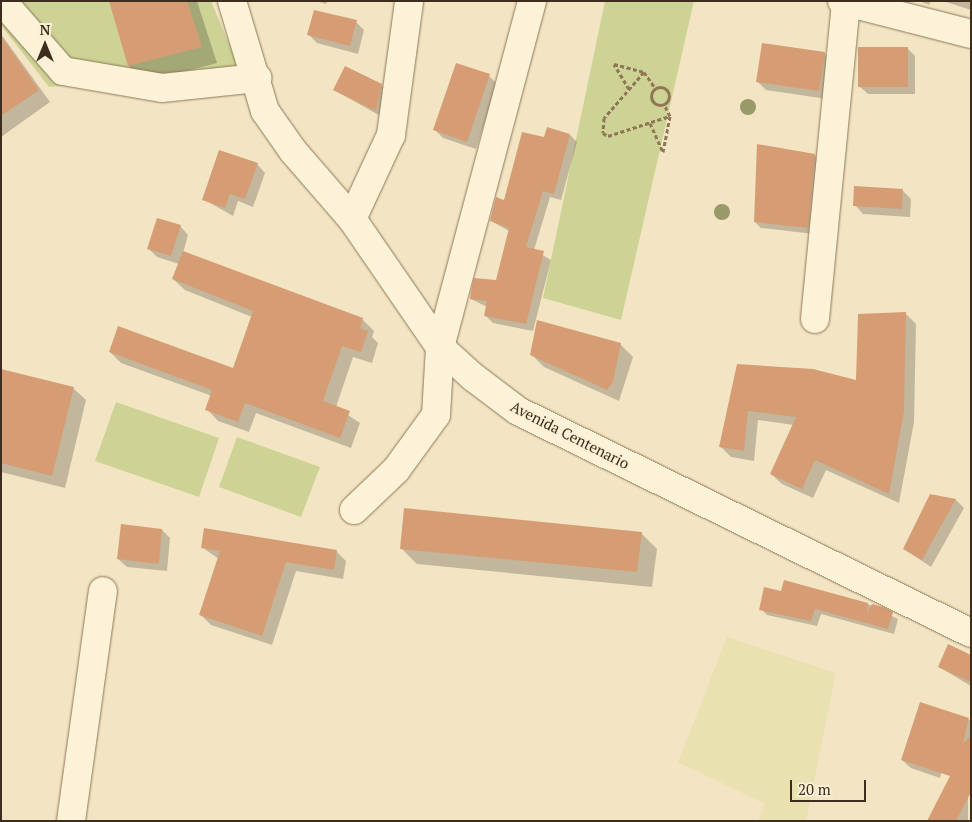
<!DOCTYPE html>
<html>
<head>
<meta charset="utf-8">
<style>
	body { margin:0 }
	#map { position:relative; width:972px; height:822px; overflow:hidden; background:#f3e5c3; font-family:"PT Serif",serif }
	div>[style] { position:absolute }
	.farmland>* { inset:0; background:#eae1b0 }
	.green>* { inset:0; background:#ccd395 }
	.shadow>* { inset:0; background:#0003 }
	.building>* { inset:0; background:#d69d75 }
	.path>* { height:3px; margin-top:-1.5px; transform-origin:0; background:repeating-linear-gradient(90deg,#907657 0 4px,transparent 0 6.5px) }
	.path>.ring { margin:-1.5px; padding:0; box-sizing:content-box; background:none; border:3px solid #907657; border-radius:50% }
	.roads { filter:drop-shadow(0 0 1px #907657) drop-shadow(0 0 1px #907657) }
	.minor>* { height:28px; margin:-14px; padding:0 14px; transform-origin:14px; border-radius:14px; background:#fcf2d8 }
	.trees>* { width:16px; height:16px; margin:-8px; border-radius:50%; background:#989a6a }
	span { translate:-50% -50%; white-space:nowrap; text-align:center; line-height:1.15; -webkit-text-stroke:4px #f9efd4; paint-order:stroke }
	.street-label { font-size:15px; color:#3e2d1d }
	.frame { position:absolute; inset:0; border:2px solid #3e2d1d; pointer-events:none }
	.north { position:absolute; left:20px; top:20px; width:50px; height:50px; -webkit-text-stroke:4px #f9efd4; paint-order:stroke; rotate:0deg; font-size:14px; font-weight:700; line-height:20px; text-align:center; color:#3e2d1d }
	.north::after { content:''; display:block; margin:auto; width:18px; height:22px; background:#3e2d1d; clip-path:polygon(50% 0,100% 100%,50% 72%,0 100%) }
	.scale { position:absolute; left:790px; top:780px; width:76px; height:22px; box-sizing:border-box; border:2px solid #3e2d1d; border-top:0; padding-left:6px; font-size:15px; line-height:18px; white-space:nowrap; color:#3e2d1d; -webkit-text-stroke:4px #f9efd4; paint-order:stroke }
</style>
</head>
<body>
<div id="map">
	<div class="farmland">
		<i style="clip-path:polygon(727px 637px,836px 673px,806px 821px,758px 821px,765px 804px,678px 762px)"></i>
	</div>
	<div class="green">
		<i style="clip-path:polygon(1px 1px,211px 1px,241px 72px,49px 87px,1px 25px)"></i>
		<i style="clip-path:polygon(605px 1px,694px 1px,621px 320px,543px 298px)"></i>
		<i style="clip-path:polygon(116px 402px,219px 438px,199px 497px,95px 461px)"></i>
		<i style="clip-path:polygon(237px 437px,320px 467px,301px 517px,219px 487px)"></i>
	</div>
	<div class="shadow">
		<i style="clip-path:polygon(110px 1px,197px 1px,217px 63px,145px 82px,129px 66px)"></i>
		<i style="clip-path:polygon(317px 1px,327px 1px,326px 4px)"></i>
		<i style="clip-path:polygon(919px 1px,931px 1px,929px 5px)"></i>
		<i style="clip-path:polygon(943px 1px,971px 1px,971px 10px)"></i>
		<i style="clip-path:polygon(356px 22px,364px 30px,358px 54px,317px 43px,309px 35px)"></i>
		<i style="clip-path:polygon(1px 34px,50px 102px,1px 137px)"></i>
		<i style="clip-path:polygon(907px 48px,915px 56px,915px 94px,868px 94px,859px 86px)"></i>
		<i style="clip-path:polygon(824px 53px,832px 62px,827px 99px,766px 90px,758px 82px)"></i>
		<i style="clip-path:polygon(489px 76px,497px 84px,476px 149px,443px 138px,435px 130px)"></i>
		<i style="clip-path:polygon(381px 85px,390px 94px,384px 118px,334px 90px)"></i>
		<i style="clip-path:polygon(570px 135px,577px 142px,561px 200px,550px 197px,534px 250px,551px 260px,533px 331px,493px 323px,486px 316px,487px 307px,471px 299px,497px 282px,509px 231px,491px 221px,545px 139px)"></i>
		<i style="clip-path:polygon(815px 155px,821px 162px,814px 234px,761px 228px,755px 222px)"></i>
		<i style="clip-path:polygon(257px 164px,265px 173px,253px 207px,238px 201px,233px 216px,203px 199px)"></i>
		<i style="clip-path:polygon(903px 191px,911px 199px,910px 217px,863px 214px,855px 205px)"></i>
		<i style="clip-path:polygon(180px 226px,188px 235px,183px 253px,362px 319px,374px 331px,372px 337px,378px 343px,372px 363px,353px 357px,336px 407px,360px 423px,351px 448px,256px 413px,249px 432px,218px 421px,207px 409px,212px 396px,121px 363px,110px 352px,233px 370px,252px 317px,185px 290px,173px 279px,179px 264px,157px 257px,149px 249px)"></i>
		<i style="clip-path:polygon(905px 313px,916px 324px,914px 422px,899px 503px,826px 470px,813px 498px,782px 484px,771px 474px,794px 425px,758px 420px,754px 461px,731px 457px,720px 446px,738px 365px,857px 382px)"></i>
		<i style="clip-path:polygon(620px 344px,633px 357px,619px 401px,544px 367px,532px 355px)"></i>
		<i style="clip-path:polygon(1px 372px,73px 388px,86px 400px,65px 488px,1px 472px)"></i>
		<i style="clip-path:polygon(931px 496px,956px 500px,964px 508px,931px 567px,904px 549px)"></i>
		<i style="clip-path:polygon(162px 530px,170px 538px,167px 571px,127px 567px,118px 559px)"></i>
		<i style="clip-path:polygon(641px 533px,657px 549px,652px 587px,417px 564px,401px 548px)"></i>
		<i style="clip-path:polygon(203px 548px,336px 551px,346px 561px,343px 579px,296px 571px,272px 645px,211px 625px,201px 615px,219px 559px)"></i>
		<i style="clip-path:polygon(868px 604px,898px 619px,894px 634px,821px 614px,817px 626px,767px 615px,761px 609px)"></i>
		<i style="clip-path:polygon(971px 656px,971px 686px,939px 667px)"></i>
		<i style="clip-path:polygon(921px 703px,971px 721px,971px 777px,942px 770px,940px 778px,911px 768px,902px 760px)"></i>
		<i style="clip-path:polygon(968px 797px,968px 821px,928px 821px)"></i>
	</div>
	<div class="building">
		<i style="clip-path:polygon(109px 1px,187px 1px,202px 47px,128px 66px)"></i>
		<i style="clip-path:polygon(314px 10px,357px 20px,350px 46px,307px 35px)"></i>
		<i style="clip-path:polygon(1px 36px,39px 90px,1px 116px)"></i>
		<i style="clip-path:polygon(762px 43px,825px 52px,819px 91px,756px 82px)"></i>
		<i style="clip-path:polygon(858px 47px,908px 47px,908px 87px,858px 87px)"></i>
		<i style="clip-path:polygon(456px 63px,490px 74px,467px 142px,433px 130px)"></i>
		<i style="clip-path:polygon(345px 66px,382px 84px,376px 111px,333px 90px)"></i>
		<i style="clip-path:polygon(547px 127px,570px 134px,554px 194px,543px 191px,526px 247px,544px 251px,526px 324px,484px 316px,487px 301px,470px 299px,471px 292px,474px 278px,496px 280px,509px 228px,490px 221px,496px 197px,504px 200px,522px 132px,544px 137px)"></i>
		<i style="clip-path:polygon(757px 144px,815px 154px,808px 228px,754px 222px)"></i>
		<i style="clip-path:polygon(219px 150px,258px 163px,245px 199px,230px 194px,225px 208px,202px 200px)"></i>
		<i style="clip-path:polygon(854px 186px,903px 189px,902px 209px,853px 206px)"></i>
		<i style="clip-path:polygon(157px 218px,181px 225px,171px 256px,147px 249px)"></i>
		<i style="clip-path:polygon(183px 251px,363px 318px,360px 328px,368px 331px,361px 352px,342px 346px,323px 401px,350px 411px,340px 438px,245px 403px,238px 422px,205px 410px,212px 390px,109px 352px,118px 326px,233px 368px,253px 311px,172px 279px)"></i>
		<i style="clip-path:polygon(906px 312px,904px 411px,889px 494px,815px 460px,802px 489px,770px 474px,796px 417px,748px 411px,744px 451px,719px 447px,737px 364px,813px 369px,856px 380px,858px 314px)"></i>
		<i style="clip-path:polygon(537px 320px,621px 343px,613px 382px,607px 390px,530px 355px)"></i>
		<i style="clip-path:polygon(1px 369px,74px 387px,52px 476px,1px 463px)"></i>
		<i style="clip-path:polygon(930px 494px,956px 499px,922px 560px,903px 549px)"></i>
		<i style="clip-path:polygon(404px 508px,642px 532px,637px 572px,400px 549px)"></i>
		<i style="clip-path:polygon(121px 524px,162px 529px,159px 564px,117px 559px)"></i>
		<i style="clip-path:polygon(204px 528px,337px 550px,334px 570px,286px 562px,262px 636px,199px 615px,220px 551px,201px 548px)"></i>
		<i style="clip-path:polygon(784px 580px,868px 603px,867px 613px,872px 604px,883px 607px,893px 612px,888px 629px,815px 609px,811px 621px,759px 610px,764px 587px,781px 591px)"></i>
		<i style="clip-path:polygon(948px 644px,971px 655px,971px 682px,938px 667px)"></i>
		<i style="clip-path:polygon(920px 702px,969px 718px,963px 743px,971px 736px,971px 792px,956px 821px,927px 821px,950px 776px,901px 760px)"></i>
	</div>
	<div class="path">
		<i style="left:644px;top:72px;width:61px;rotate:131deg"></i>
		<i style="left:604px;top:118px;width:15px;rotate:94deg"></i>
		<i style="left:603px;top:133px;width:6px;rotate:31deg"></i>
		<i style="left:608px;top:136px;width:65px;rotate:-17.9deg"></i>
		<i class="ring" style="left:651px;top:87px;width:15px;height:15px"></i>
		<i style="left:629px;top:89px;width:29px;rotate:-121deg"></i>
		<i style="left:614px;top:64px;width:31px;rotate:15deg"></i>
		<i style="left:644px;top:72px;width:19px;rotate:55deg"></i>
		<i style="left:650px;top:123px;width:32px;rotate:66deg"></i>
		<i style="left:663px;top:152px;width:37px;rotate:-79deg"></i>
		<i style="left:670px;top:116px;width:13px;rotate:-117deg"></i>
	</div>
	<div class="roads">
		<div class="minor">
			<i style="left:2px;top:1px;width:93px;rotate:48.9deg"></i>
			<i style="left:63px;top:71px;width:100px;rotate:9.7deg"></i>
			<i style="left:162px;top:88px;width:96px;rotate:-6deg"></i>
			<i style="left:232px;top:1px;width:115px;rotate:73.3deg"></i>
			<i style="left:265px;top:111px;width:49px;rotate:55deg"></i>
			<i style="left:293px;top:151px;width:90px;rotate:49.1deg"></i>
			<i style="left:352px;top:219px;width:155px;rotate:55.5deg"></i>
			<i style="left:440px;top:347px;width:45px;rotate:42.3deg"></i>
			<i style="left:473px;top:377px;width:56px;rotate:37.1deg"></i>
			<i style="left:518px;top:411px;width:504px;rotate:26.11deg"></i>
			<i style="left:842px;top:1px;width:133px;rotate:14.3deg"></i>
			<i style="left:352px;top:219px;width:93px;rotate:-65.1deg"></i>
			<i style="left:391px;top:135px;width:135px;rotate:-82.3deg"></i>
			<i style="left:815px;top:319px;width:319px;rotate:-84.4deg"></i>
			<i style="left:354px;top:510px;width:58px;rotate:-43.6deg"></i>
			<i style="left:396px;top:470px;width:68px;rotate:-54deg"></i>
			<i style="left:436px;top:415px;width:68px;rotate:-86.6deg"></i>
			<i style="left:440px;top:347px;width:358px;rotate:-75.1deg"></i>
			<i style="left:71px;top:821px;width:232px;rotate:-82.1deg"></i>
		</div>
	</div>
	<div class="trees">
		<i style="left:748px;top:107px"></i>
		<i style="left:722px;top:212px"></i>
	</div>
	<div class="street-label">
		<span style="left:570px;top:435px;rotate:27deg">Avenida Centenario</span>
	</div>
	<div class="frame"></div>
	<div class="north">N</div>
	<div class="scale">20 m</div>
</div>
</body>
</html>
